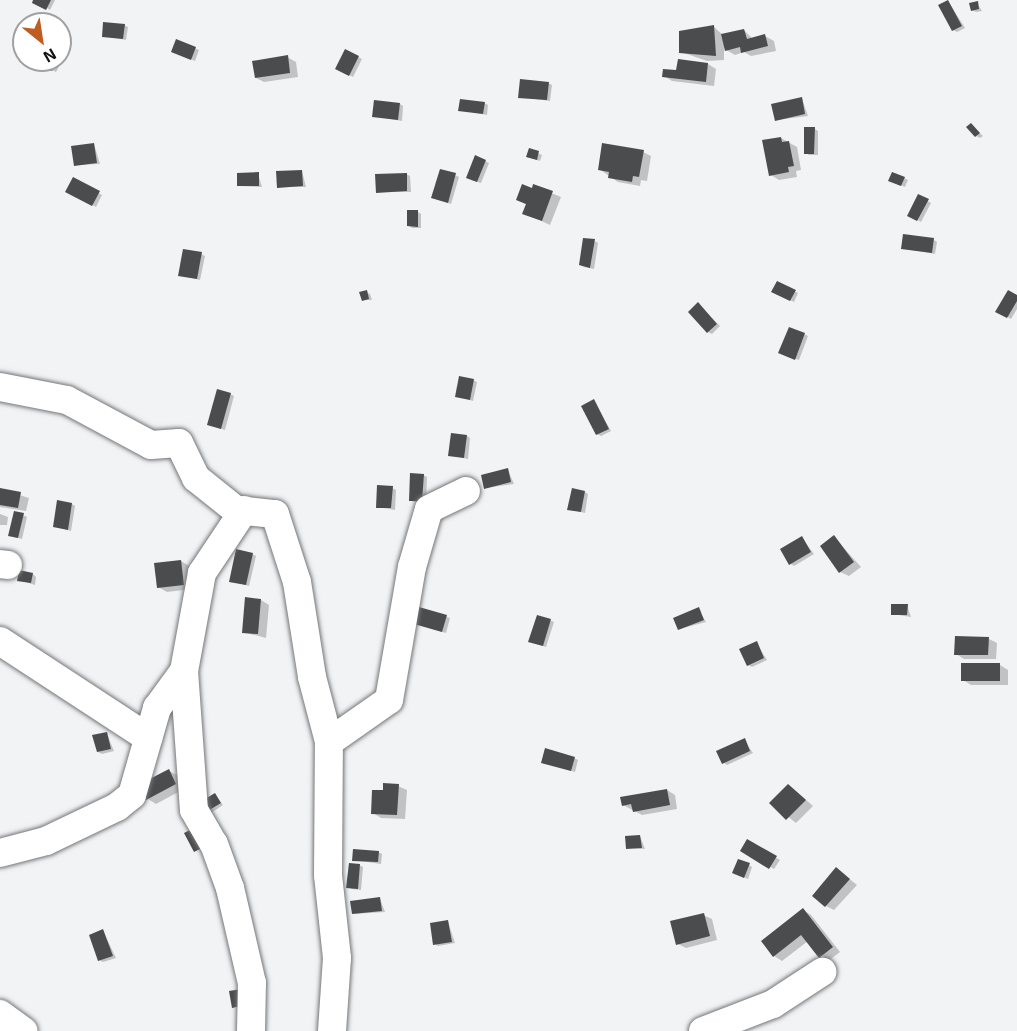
<!DOCTYPE html>
<style>
body{margin:0}
#map{position:relative;width:1017px;height:1031px;overflow:hidden;background:#f1f3f5;font-family:"Exo 2",sans-serif}
div>[style]{position:absolute}
.shadow>*{inset:0;background:#0003}
.building>*{inset:0;background:#4b4c4e}
.roads{filter:drop-shadow(0 0 2px #757678) drop-shadow(0 0 2px #757678)}
.minor>*{height:28px;margin:-14px;padding:0 14px;transform-origin:14px;border-radius:14px;background:#fff}
span{translate:-50% -50%;white-space:nowrap;text-align:center;line-height:1.15;-webkit-text-stroke:6px #fff;paint-order:stroke}
.north{position:absolute;left:12px;top:12px;width:60px;height:60px;box-sizing:border-box;background:#fff;border:2px solid #a1a1a1;border-radius:50%;rotate:150deg;font-size:16px;font-weight:700;line-height:24px;text-align:center;color:#141415}
.north::after{content:'';display:block;margin:auto;width:21px;height:27px;background:#bf5d21;clip-path:polygon(50% 0,100% 100%,50% 72%,0 100%)}
</style>
<div id="map">
<div class="shadow">
<div style="clip-path:polygon(35px 0,55px 0,50px 10px)"></div>
<div style="clip-path:polygon(948px 1px,965px 28px,957px 32px,953px 30px)"></div>
<div style="clip-path:polygon(977px 3px,982px 11px,976px 12px,972px 10px)"></div>
<div style="clip-path:polygon(124px 25px,128px 27px,126px 40px,104px 36px)"></div>
<div style="clip-path:polygon(714px 27px,723px 35px,744px 30px,753px 39px,765px 36px,774px 41px,776px 51px,751px 56px,744px 52px,735px 55px,726px 50px,724px 42px,724px 60px,707px 61px,681px 52px,680px 32px)"></div>
<div style="clip-path:polygon(177px 41px,199px 50px,195px 61px,177px 53px)"></div>
<div style="clip-path:polygon(346px 51px,362px 59px,353px 77px,337px 68px)"></div>
<div style="clip-path:polygon(60px 57px,63px 59px,56px 72px,35px 61px)"></div>
<div style="clip-path:polygon(287px 57px,296px 62px,298px 77px,264px 82px,256px 78px)"></div>
<div style="clip-path:polygon(708px 64px,716px 69px,714px 86px,672px 81px,664px 76px)"></div>
<div style="clip-path:polygon(548px 83px,552px 85px,550px 101px,520px 97px)"></div>
<div style="clip-path:polygon(802px 99px,808px 116px,776px 120px)"></div>
<div style="clip-path:polygon(484px 103px,488px 105px,487px 115px,460px 110px)"></div>
<div style="clip-path:polygon(400px 104px,403px 106px,402px 121px,374px 116px)"></div>
<div style="clip-path:polygon(971px 125px,983px 136px,980px 138px,976px 136px)"></div>
<div style="clip-path:polygon(815px 129px,818px 131px,818px 155px,809px 155px,806px 153px)"></div>
<div style="clip-path:polygon(781px 138px,797px 147px,801px 170px,796px 171px,797px 177px,779px 180px,771px 175px)"></div>
<div style="clip-path:polygon(94px 144px,100px 164px,75px 165px)"></div>
<div style="clip-path:polygon(530px 150px,542px 155px,540px 161px,528px 157px)"></div>
<div style="clip-path:polygon(643px 152px,651px 156px,647px 181px,641px 180px,640px 186px,618px 182px,599px 169px)"></div>
<div style="clip-path:polygon(485px 161px,489px 163px,481px 183px,471px 180px)"></div>
<div style="clip-path:polygon(302px 171px,306px 187px,278px 187px)"></div>
<div style="clip-path:polygon(258px 174px,262px 187px,239px 186px)"></div>
<div style="clip-path:polygon(406px 174px,410px 176px,411px 192px,378px 192px)"></div>
<div style="clip-path:polygon(455px 175px,459px 177px,451px 204px,437px 199px)"></div>
<div style="clip-path:polygon(904px 178px,908px 180px,905px 187px,893px 182px)"></div>
<div style="clip-path:polygon(74px 179px,102px 195px,96px 207px,67px 191px)"></div>
<div style="clip-path:polygon(534px 186px,561px 197px,550px 225px,524px 213px,527px 205px,518px 200px)"></div>
<div style="clip-path:polygon(919px 196px,931px 203px,921px 222px,909px 215px)"></div>
<div style="clip-path:polygon(418px 212px,421px 214px,421px 228px,412px 228px,408px 225px)"></div>
<div style="clip-path:polygon(934px 240px,937px 242px,935px 254px,903px 248px)"></div>
<div style="clip-path:polygon(595px 241px,598px 243px,594px 269px,584px 267px,580px 265px)"></div>
<div style="clip-path:polygon(201px 254px,205px 256px,200px 280px,179px 275px)"></div>
<div style="clip-path:polygon(778px 283px,798px 293px,794px 302px,773px 292px)"></div>
<div style="clip-path:polygon(366px 292px,370px 294px,372px 300px,363px 300px)"></div>
<div style="clip-path:polygon(1017px 297px,1017px 309px,1011px 319px,997px 311px)"></div>
<div style="clip-path:polygon(698px 304px,720px 326px,712px 334px,708px 332px)"></div>
<div style="clip-path:polygon(804px 334px,808px 336px,799px 360px,784px 355px)"></div>
<div style="clip-path:polygon(473px 380px,477px 382px,473px 401px,457px 396px)"></div>
<div style="clip-path:polygon(230px 394px,234px 396px,225px 430px,212px 426px)"></div>
<div style="clip-path:polygon(594px 401px,611px 431px,601px 436px,597px 434px)"></div>
<div style="clip-path:polygon(467px 436px,470px 438px,468px 459px,449px 455px)"></div>
<div style="clip-path:polygon(508px 470px,514px 484px,485px 488px)"></div>
<div style="clip-path:polygon(423px 475px,427px 477px,426px 502px,414px 502px,410px 500px)"></div>
<div style="clip-path:polygon(392px 488px,396px 490px,395px 510px,377px 507px)"></div>
<div style="clip-path:polygon(0 489px,29px 498px,26px 511px,0 507px)"></div>
<div style="clip-path:polygon(585px 492px,588px 494px,585px 513px,569px 509px)"></div>
<div style="clip-path:polygon(72px 504px,75px 506px,71px 531px,54px 526px)"></div>
<div style="clip-path:polygon(0 514px,8px 517px,7px 525px,0 525px)"></div>
<div style="clip-path:polygon(23px 515px,27px 517px,22px 539px,14px 537px)"></div>
<div style="clip-path:polygon(834px 537px,861px 567px,849px 576px,840px 572px)"></div>
<div style="clip-path:polygon(802px 538px,814px 554px,794px 566px,791px 564px)"></div>
<div style="clip-path:polygon(252px 554px,256px 556px,249px 586px,231px 581px)"></div>
<div style="clip-path:polygon(181px 561px,189px 566px,192px 589px,167px 592px,158px 587px)"></div>
<div style="clip-path:polygon(33px 574px,36px 577px,35px 585px,19px 580px)"></div>
<div style="clip-path:polygon(261px 600px,269px 605px,266px 638px,243px 632px)"></div>
<div style="clip-path:polygon(907px 605px,911px 617px,892px 614px)"></div>
<div style="clip-path:polygon(420px 609px,450px 618px,446px 633px,419px 625px)"></div>
<div style="clip-path:polygon(698px 609px,706px 622px,679px 629px)"></div>
<div style="clip-path:polygon(538px 616px,554px 622px,546px 647px,533px 643px)"></div>
<div style="clip-path:polygon(989px 639px,997px 643px,996px 659px,964px 659px,956px 654px)"></div>
<div style="clip-path:polygon(756px 643px,767px 660px,752px 667px,748px 665px)"></div>
<div style="clip-path:polygon(1000px 665px,1008px 670px,1008px 685px,971px 685px,963px 680px)"></div>
<div style="clip-path:polygon(107px 734px,114px 751px,102px 754px,98px 752px)"></div>
<div style="clip-path:polygon(744px 740px,753px 753px,727px 765px,724px 763px)"></div>
<div style="clip-path:polygon(574px 758px,578px 760px,575px 772px,543px 762px)"></div>
<div style="clip-path:polygon(169px 771px,177px 775px,184px 789px,156px 804px,148px 799px)"></div>
<div style="clip-path:polygon(789px 785px,813px 806px,796px 823px,771px 803px)"></div>
<div style="clip-path:polygon(398px 786px,407px 790px,405px 819px,381px 818px,373px 813px,384px 792px)"></div>
<div style="clip-path:polygon(667px 790px,675px 795px,677px 809px,642px 815px,623px 805px)"></div>
<div style="clip-path:polygon(215px 795px,223px 805px,211px 813px,207px 811px)"></div>
<div style="clip-path:polygon(640px 836px,645px 849px,627px 848px)"></div>
<div style="clip-path:polygon(748px 841px,780px 860px,774px 869px,742px 850px)"></div>
<div style="clip-path:polygon(378px 852px,382px 854px,381px 864px,353px 860px)"></div>
<div style="clip-path:polygon(359px 865px,363px 867px,361px 890px,352px 889px,348px 887px)"></div>
<div style="clip-path:polygon(749px 865px,752px 867px,748px 879px,738px 875px)"></div>
<div style="clip-path:polygon(837px 869px,857px 885px,834px 910px,826px 906px)"></div>
<div style="clip-path:polygon(380px 899px,385px 912px,353px 914px)"></div>
<div style="clip-path:polygon(803px 910px,811px 915px,840px 952px,828px 961px,808px 941px,782px 961px,774px 956px)"></div>
<div style="clip-path:polygon(703px 915px,712px 919px,717px 940px,686px 948px,678px 944px)"></div>
<div style="clip-path:polygon(448px 922px,455px 943px,438px 946px,435px 944px)"></div>
<div style="clip-path:polygon(103px 931px,116px 958px,103px 962px,99px 960px)"></div>
</div>
<div class="building">
<div style="clip-path:polygon(33px 0,51px 0,46px 10px,32px 3px)"></div>
<div style="clip-path:polygon(948px 0,962px 26px,952px 31px,938px 5px)"></div>
<div style="clip-path:polygon(978px 1px,979px 9px,971px 11px,969px 3px)"></div>
<div style="clip-path:polygon(103px 22px,125px 24px,123px 39px,102px 37px)"></div>
<div style="clip-path:polygon(714px 25px,716px 56px,679px 53px,679px 31px)"></div>
<div style="clip-path:polygon(744px 29px,747px 39px,765px 34px,768px 46px,741px 53px,740px 47px,725px 51px,721px 34px)"></div>
<div style="clip-path:polygon(176px 39px,196px 47px,191px 60px,171px 52px)"></div>
<div style="clip-path:polygon(345px 49px,359px 56px,349px 76px,335px 69px)"></div>
<div style="clip-path:polygon(288px 55px,290px 73px,255px 78px,252px 61px)"></div>
<div style="clip-path:polygon(678px 59px,708px 63px,706px 82px,662px 77px,663px 69px,676px 70px)"></div>
<div style="clip-path:polygon(30px 60px,58px 60px,52px 71px)"></div>
<div style="clip-path:polygon(520px 79px,549px 82px,547px 100px,518px 98px)"></div>
<div style="clip-path:polygon(802px 97px,805px 114px,775px 121px,771px 104px)"></div>
<div style="clip-path:polygon(460px 99px,485px 102px,483px 114px,458px 111px)"></div>
<div style="clip-path:polygon(374px 100px,400px 103px,398px 120px,372px 117px)"></div>
<div style="clip-path:polygon(971px 123px,980px 133px,975px 137px,966px 127px)"></div>
<div style="clip-path:polygon(804px 127px,815px 127px,814px 154px,804px 154px)"></div>
<div style="clip-path:polygon(781px 137px,782px 142px,789px 141px,794px 166px,788px 167px,789px 172px,769px 176px,762px 140px)"></div>
<div style="clip-path:polygon(94px 143px,97px 163px,74px 166px,71px 146px)"></div>
<div style="clip-path:polygon(602px 143px,644px 150px,639px 177px,633px 176px,632px 182px,608px 178px,609px 172px,598px 170px)"></div>
<div style="clip-path:polygon(529px 148px,539px 151px,537px 160px,526px 157px)"></div>
<div style="clip-path:polygon(475px 155px,486px 160px,477px 182px,466px 178px)"></div>
<div style="clip-path:polygon(440px 169px,456px 173px,448px 203px,431px 198px)"></div>
<div style="clip-path:polygon(302px 170px,303px 186px,277px 188px,276px 171px)"></div>
<div style="clip-path:polygon(259px 172px,259px 186px,237px 186px,237px 173px)"></div>
<div style="clip-path:polygon(892px 172px,905px 177px,901px 186px,888px 181px)"></div>
<div style="clip-path:polygon(407px 173px,407px 191px,376px 193px,375px 174px)"></div>
<div style="clip-path:polygon(73px 177px,100px 191px,92px 206px,65px 192px)"></div>
<div style="clip-path:polygon(522px 184px,532px 188px,533px 184px,553px 191px,542px 221px,522px 214px,526px 204px,516px 200px)"></div>
<div style="clip-path:polygon(918px 194px,929px 199px,917px 221px,907px 216px)"></div>
<div style="clip-path:polygon(407px 210px,418px 210px,418px 227px,407px 226px)"></div>
<div style="clip-path:polygon(903px 234px,934px 238px,932px 253px,901px 249px)"></div>
<div style="clip-path:polygon(583px 238px,595px 239px,590px 268px,579px 265px)"></div>
<div style="clip-path:polygon(183px 249px,202px 252px,197px 279px,178px 276px)"></div>
<div style="clip-path:polygon(777px 281px,796px 290px,790px 301px,771px 292px)"></div>
<div style="clip-path:polygon(367px 290px,369px 299px,362px 301px,359px 292px)"></div>
<div style="clip-path:polygon(1008px 290px,1017px 295px,1017px 301px,1007px 318px,995px 312px)"></div>
<div style="clip-path:polygon(698px 302px,717px 324px,707px 333px,688px 312px)"></div>
<div style="clip-path:polygon(789px 327px,805px 333px,795px 360px,778px 353px)"></div>
<div style="clip-path:polygon(459px 376px,474px 379px,470px 400px,455px 397px)"></div>
<div style="clip-path:polygon(217px 389px,231px 393px,221px 429px,207px 425px)"></div>
<div style="clip-path:polygon(594px 399px,609px 429px,596px 435px,581px 406px)"></div>
<div style="clip-path:polygon(451px 433px,467px 435px,464px 458px,448px 456px)"></div>
<div style="clip-path:polygon(508px 468px,511px 482px,484px 489px,481px 475px)"></div>
<div style="clip-path:polygon(410px 473px,424px 474px,422px 501px,409px 501px)"></div>
<div style="clip-path:polygon(377px 485px,393px 486px,391px 508px,376px 508px)"></div>
<div style="clip-path:polygon(0 488px,21px 492px,18px 508px,0 505px)"></div>
<div style="clip-path:polygon(572px 488px,585px 491px,581px 512px,567px 510px)"></div>
<div style="clip-path:polygon(57px 500px,72px 503px,68px 530px,53px 527px)"></div>
<div style="clip-path:polygon(14px 511px,24px 513px,18px 538px,8px 536px)"></div>
<div style="clip-path:polygon(834px 535px,854px 562px,839px 573px,820px 546px)"></div>
<div style="clip-path:polygon(802px 536px,811px 552px,789px 565px,780px 549px)"></div>
<div style="clip-path:polygon(236px 549px,253px 553px,246px 585px,229px 582px)"></div>
<div style="clip-path:polygon(181px 560px,184px 585px,157px 588px,154px 563px)"></div>
<div style="clip-path:polygon(19px 570px,33px 573px,31px 583px,17px 581px)"></div>
<div style="clip-path:polygon(245px 597px,261px 599px,258px 634px,242px 633px)"></div>
<div style="clip-path:polygon(891px 604px,908px 604px,907px 615px,891px 615px)"></div>
<div style="clip-path:polygon(419px 607px,447px 615px,442px 632px,414px 624px)"></div>
<div style="clip-path:polygon(699px 607px,704px 620px,678px 630px,673px 618px)"></div>
<div style="clip-path:polygon(537px 615px,551px 619px,543px 646px,528px 642px)"></div>
<div style="clip-path:polygon(955px 636px,989px 637px,988px 655px,954px 655px)"></div>
<div style="clip-path:polygon(757px 641px,764px 658px,747px 666px,739px 649px)"></div>
<div style="clip-path:polygon(961px 663px,1000px 663px,1000px 681px,961px 681px)"></div>
<div style="clip-path:polygon(107px 732px,111px 749px,97px 752px,92px 735px)"></div>
<div style="clip-path:polygon(745px 738px,750px 751px,722px 764px,716px 751px)"></div>
<div style="clip-path:polygon(545px 748px,575px 757px,571px 771px,541px 763px)"></div>
<div style="clip-path:polygon(169px 769px,176px 784px,146px 800px,138px 785px)"></div>
<div style="clip-path:polygon(383px 783px,399px 784px,397px 815px,371px 814px,372px 790px,383px 790px)"></div>
<div style="clip-path:polygon(788px 784px,806px 800px,786px 820px,769px 803px)"></div>
<div style="clip-path:polygon(667px 789px,670px 805px,633px 812px,631px 804px,622px 806px,620px 797px)"></div>
<div style="clip-path:polygon(215px 793px,221px 803px,206px 812px,200px 802px)"></div>
<div style="clip-path:polygon(196px 827px,206px 846px,194px 852px,184px 833px)"></div>
<div style="clip-path:polygon(640px 835px,642px 848px,626px 849px,625px 836px)"></div>
<div style="clip-path:polygon(747px 839px,777px 856px,769px 869px,740px 851px)"></div>
<div style="clip-path:polygon(353px 849px,379px 851px,378px 862px,352px 861px)"></div>
<div style="clip-path:polygon(738px 859px,750px 863px,744px 878px,732px 873px)"></div>
<div style="clip-path:polygon(349px 863px,360px 864px,358px 889px,346px 888px)"></div>
<div style="clip-path:polygon(836px 867px,850px 879px,825px 907px,812px 896px)"></div>
<div style="clip-path:polygon(380px 897px,382px 911px,352px 914px,350px 901px)"></div>
<div style="clip-path:polygon(803px 908px,833px 947px,819px 958px,801px 935px,773px 957px,761px 941px)"></div>
<div style="clip-path:polygon(704px 913px,710px 936px,676px 945px,670px 921px)"></div>
<div style="clip-path:polygon(448px 920px,452px 942px,433px 945px,430px 923px)"></div>
<div style="clip-path:polygon(103px 929px,113px 956px,98px 961px,89px 935px)"></div>
<div style="clip-path:polygon(242px 989px,245px 1005px,232px 1008px,229px 991px)"></div>
</div>
<div class="roads">
<div class="minor">
<div style="left:0;top:387px;width:68px;rotate:11deg"></div>
<div style="left:67px;top:400px;width:95px;rotate:28.2deg"></div>
<div style="left:151px;top:445px;width:28px;rotate:-4deg"></div>
<div style="left:179px;top:443px;width:39px;rotate:64deg"></div>
<div style="left:196px;top:478px;width:51px;rotate:38.7deg"></div>
<div style="left:236px;top:510px;width:39px;rotate:6deg"></div>
<div style="left:275px;top:514px;width:71px;rotate:72.1deg"></div>
<div style="left:297px;top:582px;width:96px;rotate:81deg"></div>
<div style="left:312px;top:677px;width:67px;rotate:75.3deg"></div>
<div style="left:244px;top:510px;width:76px;rotate:123.7deg"></div>
<div style="left:202px;top:573px;width:100px;rotate:100.4deg"></div>
<div style="left:184px;top:671px;width:139px;rotate:85.9deg"></div>
<div style="left:194px;top:810px;width:39px;rotate:60deg"></div>
<div style="left:214px;top:844px;width:47px;rotate:70deg"></div>
<div style="left:230px;top:888px;width:98px;rotate:77deg"></div>
<div style="left:252px;top:983px;width:48px;rotate:91.2deg"></div>
<div style="left:0;top:564px;width:8px;rotate:7deg"></div>
<div style="left:0;top:641px;width:177px;rotate:33.2deg"></div>
<div style="left:0;top:853px;width:48px;rotate:-14.6deg"></div>
<div style="left:46px;top:841px;width:79px;rotate:-25.6deg"></div>
<div style="left:117px;top:807px;width:19px;rotate:-39deg"></div>
<div style="left:132px;top:795px;width:91px;rotate:-74deg"></div>
<div style="left:157px;top:708px;width:46px;rotate:-53.9deg"></div>
<div style="left:0;top:1014px;width:29px;rotate:36deg"></div>
<div style="left:332px;top:1031px;width:73px;rotate:-86.1deg"></div>
<div style="left:337px;top:958px;width:83px;rotate:-96.2deg"></div>
<div style="left:328px;top:875px;width:133px;rotate:-89.6deg"></div>
<div style="left:329px;top:742px;width:73px;rotate:-35deg"></div>
<div style="left:389px;top:700px;width:135px;rotate:-80.2deg"></div>
<div style="left:412px;top:567px;width:60px;rotate:-73.7deg"></div>
<div style="left:429px;top:509px;width:41px;rotate:-25.9deg"></div>
<div style="left:703px;top:1031px;width:75px;rotate:-21.1deg"></div>
<div style="left:773px;top:1004px;width:59px;rotate:-33.1deg"></div>
</div>
</div>
<div class="north">N</div>
</div>
